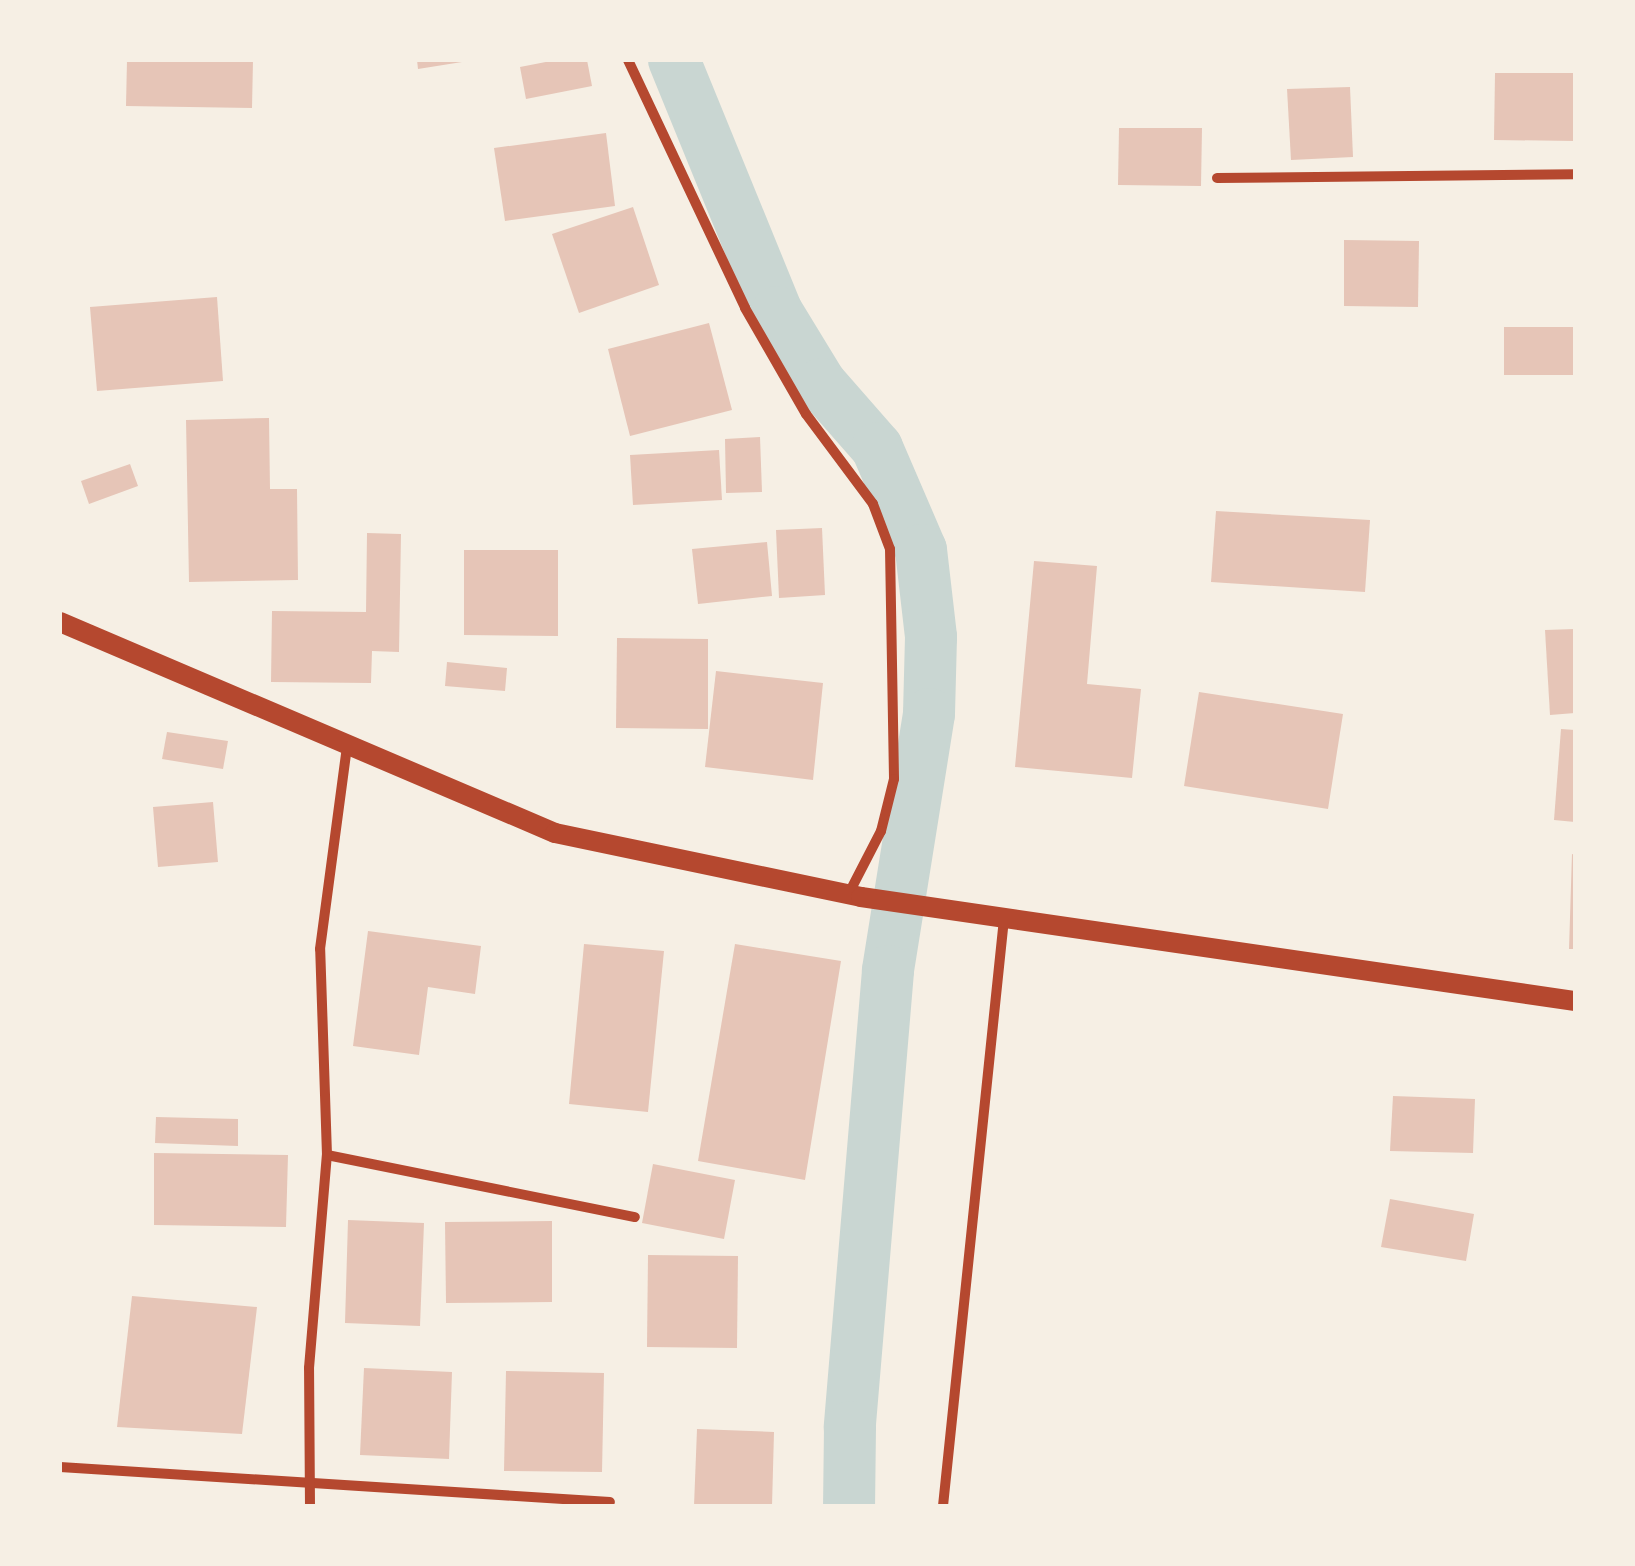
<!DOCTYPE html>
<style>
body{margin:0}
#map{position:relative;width:1635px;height:1566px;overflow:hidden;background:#f6efe4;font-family:"Golos Text",sans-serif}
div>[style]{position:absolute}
.canal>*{height:52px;margin:-26px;padding:0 26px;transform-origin:26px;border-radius:26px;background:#c9d6d2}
.building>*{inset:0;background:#e6c5b7}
.minor>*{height:10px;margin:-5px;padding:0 5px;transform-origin:5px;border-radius:5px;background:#b5482f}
.secondary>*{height:20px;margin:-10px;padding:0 10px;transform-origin:10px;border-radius:10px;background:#b5482f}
span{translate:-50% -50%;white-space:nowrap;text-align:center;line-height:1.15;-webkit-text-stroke:8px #f6efe4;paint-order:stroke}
.frame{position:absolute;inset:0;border:62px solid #f6efe4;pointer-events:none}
</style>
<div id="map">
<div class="canal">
<div style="left:674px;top:60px;width:272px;rotate:67.8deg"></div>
<div style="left:777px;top:312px;width:84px;rotate:58.6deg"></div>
<div style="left:821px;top:384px;width:85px;rotate:48.8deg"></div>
<div style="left:877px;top:448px;width:111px;rotate:66.7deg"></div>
<div style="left:921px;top:550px;width:88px;rotate:83.4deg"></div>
<div style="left:931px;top:637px;width:77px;rotate:91.5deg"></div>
<div style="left:929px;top:714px;width:260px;rotate:99.1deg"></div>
<div style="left:888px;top:971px;width:458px;rotate:94.8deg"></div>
<div style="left:850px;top:1427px;width:79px;rotate:90.7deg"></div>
</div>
<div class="building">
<div style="clip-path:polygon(127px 60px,253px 60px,252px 108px,126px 106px)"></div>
<div style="clip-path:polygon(417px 60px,462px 60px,462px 62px,418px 69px)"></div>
<div style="clip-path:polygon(556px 60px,587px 60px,592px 86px,526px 99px,520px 67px)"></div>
<div style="clip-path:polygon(1495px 73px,1575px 73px,1575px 141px,1494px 140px)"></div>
<div style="clip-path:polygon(1350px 87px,1353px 157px,1291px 160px,1287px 89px)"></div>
<div style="clip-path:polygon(1119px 128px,1202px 128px,1201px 186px,1118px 185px)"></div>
<div style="clip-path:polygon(606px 133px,615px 206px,505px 221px,494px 148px)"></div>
<div style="clip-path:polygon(633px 207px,659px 285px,579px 313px,552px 234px)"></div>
<div style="clip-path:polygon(1344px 240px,1419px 241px,1418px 307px,1344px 306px)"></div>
<div style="clip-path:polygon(217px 297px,223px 381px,97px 391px,90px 307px)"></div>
<div style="clip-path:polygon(709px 323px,732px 410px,630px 436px,608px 349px)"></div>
<div style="clip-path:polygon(1504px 327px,1575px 327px,1575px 375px,1504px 375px)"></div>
<div style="clip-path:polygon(269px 418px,270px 489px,297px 489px,298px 580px,189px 582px,186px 420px)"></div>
<div style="clip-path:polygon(760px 437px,762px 492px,726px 493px,725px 439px)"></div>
<div style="clip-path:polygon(719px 450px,722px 500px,633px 505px,630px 455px)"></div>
<div style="clip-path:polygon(130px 464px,138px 486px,89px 504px,81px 481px)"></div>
<div style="clip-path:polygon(1216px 511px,1370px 520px,1365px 592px,1211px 582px)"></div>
<div style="clip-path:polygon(822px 528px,825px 595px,779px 598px,776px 530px)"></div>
<div style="clip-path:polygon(367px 533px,401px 534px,399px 652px,372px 651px,371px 683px,271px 682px,272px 611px,366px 612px)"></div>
<div style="clip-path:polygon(767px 542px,772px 596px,698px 604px,692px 549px)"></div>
<div style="clip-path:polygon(464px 550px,558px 550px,558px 636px,464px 635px)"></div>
<div style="clip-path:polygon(1034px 561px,1097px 566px,1087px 684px,1141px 689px,1132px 778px,1015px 767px)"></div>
<div style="clip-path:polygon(1575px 629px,1575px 713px,1550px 715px,1545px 630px)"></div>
<div style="clip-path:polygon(617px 638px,708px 639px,708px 729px,616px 728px)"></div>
<div style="clip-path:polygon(447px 662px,507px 668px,505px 691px,445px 686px)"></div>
<div style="clip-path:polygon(716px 671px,823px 683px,813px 780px,705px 767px)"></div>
<div style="clip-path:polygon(1199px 692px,1343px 714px,1328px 809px,1184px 786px)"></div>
<div style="clip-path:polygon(1561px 729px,1575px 730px,1575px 822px,1554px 820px)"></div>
<div style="clip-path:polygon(167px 732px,228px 741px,223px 769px,162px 759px)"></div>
<div style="clip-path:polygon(213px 802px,218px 862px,158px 867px,153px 807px)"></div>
<div style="clip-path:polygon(1572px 854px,1575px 855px,1575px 949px,1569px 949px)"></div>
<div style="clip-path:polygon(368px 931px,481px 946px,475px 994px,428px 987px,419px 1055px,353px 1046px)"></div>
<div style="clip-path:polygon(584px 944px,664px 951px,648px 1112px,569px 1104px)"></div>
<div style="clip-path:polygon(735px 944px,841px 961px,805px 1180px,698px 1161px)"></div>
<div style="clip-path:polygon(1393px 1096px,1475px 1099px,1473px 1153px,1390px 1151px)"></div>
<div style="clip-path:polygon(156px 1117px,238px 1119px,238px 1146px,155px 1143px)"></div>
<div style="clip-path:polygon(154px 1153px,288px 1155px,286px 1227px,154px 1225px)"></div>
<div style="clip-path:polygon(653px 1164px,735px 1180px,724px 1239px,642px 1223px)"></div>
<div style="clip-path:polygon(1390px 1199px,1474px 1214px,1466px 1261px,1381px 1247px)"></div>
<div style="clip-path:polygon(348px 1220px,424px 1223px,420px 1326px,345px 1323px)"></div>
<div style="clip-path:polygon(552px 1221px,552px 1302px,446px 1303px,445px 1222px)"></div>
<div style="clip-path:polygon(648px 1255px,738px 1256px,737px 1348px,647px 1347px)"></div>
<div style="clip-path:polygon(132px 1296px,257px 1307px,242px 1434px,117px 1427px)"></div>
<div style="clip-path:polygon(364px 1368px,452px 1372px,449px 1459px,360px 1455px)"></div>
<div style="clip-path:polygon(506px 1371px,604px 1373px,602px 1472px,504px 1471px)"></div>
<div style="clip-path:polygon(697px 1429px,774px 1432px,772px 1506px,694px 1506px)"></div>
</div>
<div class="minor">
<div style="left:628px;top:60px;width:274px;rotate:64.7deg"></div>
<div style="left:745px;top:308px;width:122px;rotate:60.1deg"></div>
<div style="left:806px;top:414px;width:112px;rotate:53.3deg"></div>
<div style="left:873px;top:504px;width:48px;rotate:69.3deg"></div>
<div style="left:890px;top:549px;width:230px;rotate:89deg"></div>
<div style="left:894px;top:779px;width:54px;rotate:104deg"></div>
<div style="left:881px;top:831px;width:70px;rotate:117.3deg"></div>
<div style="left:1217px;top:178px;width:358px;rotate:-0.6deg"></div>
<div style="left:327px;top:1155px;width:314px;rotate:11.4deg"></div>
<div style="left:60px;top:1467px;width:551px;rotate:3.64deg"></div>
<div style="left:310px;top:1506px;width:138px;rotate:-90.4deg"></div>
<div style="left:309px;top:1368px;width:214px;rotate:-85.2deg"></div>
<div style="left:327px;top:1155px;width:206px;rotate:-91.9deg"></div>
<div style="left:320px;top:949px;width:205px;rotate:-82.4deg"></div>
<div style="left:943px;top:1506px;width:590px;rotate:-84.07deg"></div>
</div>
<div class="secondary">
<div style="left:60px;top:622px;width:538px;rotate:23.09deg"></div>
<div style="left:555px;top:833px;width:313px;rotate:11.8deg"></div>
<div style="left:861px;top:897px;width:722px;rotate:8.29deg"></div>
</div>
<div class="frame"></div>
</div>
